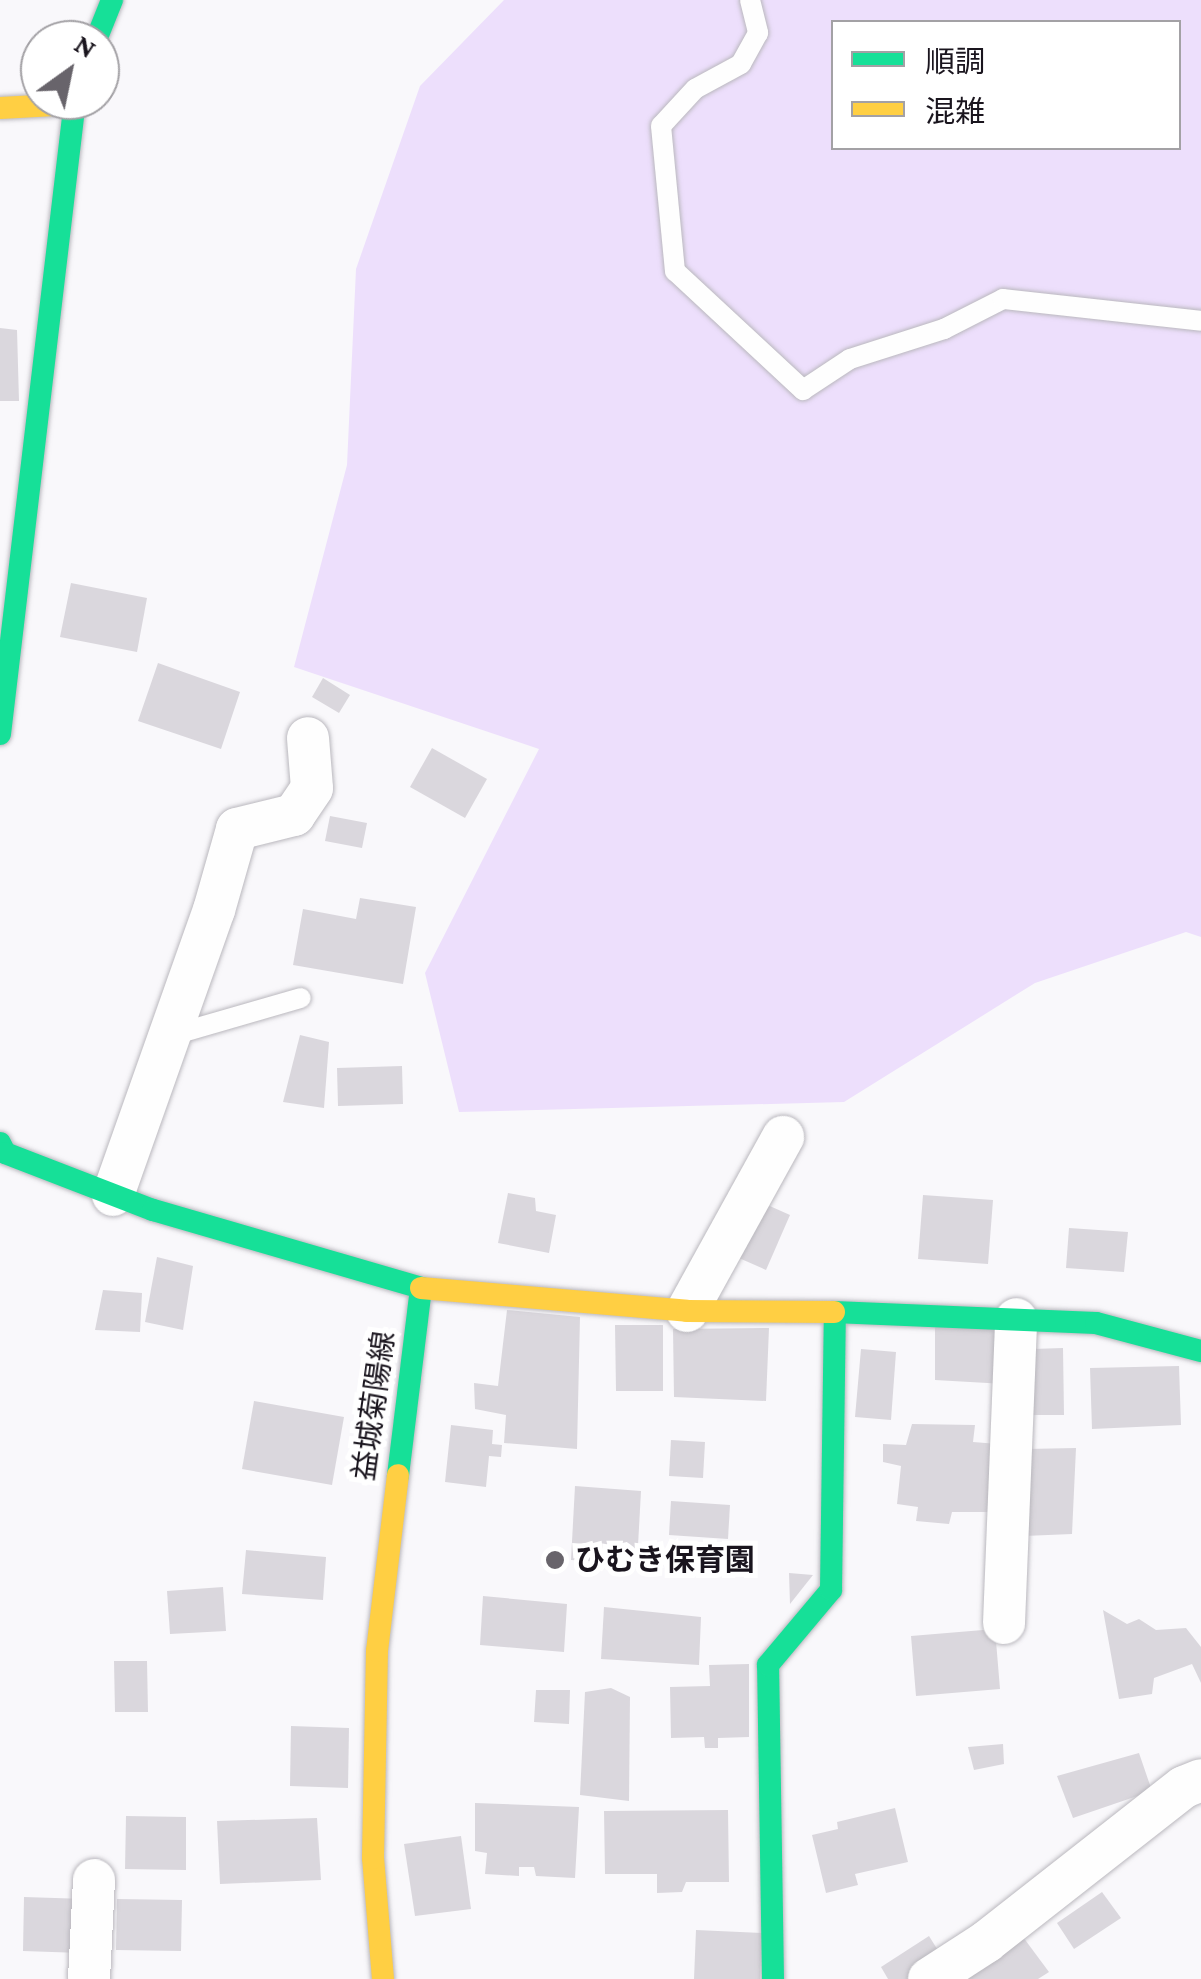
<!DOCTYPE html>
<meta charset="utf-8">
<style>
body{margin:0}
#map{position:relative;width:1201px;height:1979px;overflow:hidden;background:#f9f8fb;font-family:"Crimson Pro","Noto Sans JP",serif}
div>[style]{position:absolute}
.green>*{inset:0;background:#eddffc}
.building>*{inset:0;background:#dad7dd}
.roads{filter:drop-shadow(0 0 2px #bab8be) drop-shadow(0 0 2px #bab8be)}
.lane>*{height:20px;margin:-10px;padding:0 10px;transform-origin:10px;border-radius:10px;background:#fefefe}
.street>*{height:42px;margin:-21px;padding:0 21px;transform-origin:21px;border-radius:21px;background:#fefefe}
.fast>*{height:22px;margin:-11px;padding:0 11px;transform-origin:11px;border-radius:11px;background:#16e098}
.slow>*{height:22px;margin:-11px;padding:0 11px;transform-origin:11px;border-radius:11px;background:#ffcf43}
.dots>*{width:28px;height:28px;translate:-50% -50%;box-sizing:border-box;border:5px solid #fff;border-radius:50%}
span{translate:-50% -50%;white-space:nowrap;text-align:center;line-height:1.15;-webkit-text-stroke:10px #fff;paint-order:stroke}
.street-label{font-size:30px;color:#1a151e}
.poi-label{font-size:30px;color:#1a151e;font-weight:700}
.left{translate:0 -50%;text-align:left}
.legend{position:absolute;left:831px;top:20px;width:350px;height:130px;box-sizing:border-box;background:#fff;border:2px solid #a3a1a5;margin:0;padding:12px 18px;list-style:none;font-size:30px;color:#1a151e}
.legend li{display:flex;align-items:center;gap:20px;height:50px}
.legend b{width:50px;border:2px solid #a3a1a5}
.north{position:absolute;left:20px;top:20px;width:100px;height:100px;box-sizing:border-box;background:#fff;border:2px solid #a3a1a5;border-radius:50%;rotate:33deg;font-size:28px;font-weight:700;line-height:40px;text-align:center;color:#1a151e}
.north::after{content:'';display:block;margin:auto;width:35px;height:45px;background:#68646b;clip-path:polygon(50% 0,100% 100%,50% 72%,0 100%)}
</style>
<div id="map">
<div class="green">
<div style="clip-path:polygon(evenodd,504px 0,1201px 0,1201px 937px,1186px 932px,1035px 983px,844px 1102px,459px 1112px,425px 973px,539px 749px,294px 667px,347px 465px,356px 269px,420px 86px,504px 0,834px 22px,1178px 22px,1178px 148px,834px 148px,834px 22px)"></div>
</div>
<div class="building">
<div style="clip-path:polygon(0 328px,17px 330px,19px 401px,0 401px)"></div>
<div style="clip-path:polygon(71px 583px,147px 598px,137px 652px,60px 637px)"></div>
<div style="clip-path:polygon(158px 663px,240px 692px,221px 749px,138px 721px)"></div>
<div style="clip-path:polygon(323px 678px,350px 695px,339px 713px,312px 697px)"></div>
<div style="clip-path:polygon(432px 748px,487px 779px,465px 818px,410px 787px)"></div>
<div style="clip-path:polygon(330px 816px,367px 823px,362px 848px,325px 841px)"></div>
<div style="clip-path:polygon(360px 898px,416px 907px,403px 984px,293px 965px,303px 909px,356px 919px)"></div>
<div style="clip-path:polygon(300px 1035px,329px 1042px,324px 1108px,283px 1102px)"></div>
<div style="clip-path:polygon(402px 1066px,403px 1104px,338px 1106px,337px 1068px)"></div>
<div style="clip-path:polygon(508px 1193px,535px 1198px,536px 1211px,556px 1215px,549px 1253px,498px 1243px)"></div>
<div style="clip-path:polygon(923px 1195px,993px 1200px,988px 1264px,918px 1259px)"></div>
<div style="clip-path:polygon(763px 1203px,790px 1215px,766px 1270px,739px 1258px)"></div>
<div style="clip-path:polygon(1069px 1228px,1128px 1232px,1124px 1272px,1066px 1268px)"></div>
<div style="clip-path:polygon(157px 1257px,193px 1266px,183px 1330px,145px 1322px)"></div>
<div style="clip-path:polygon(103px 1290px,142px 1293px,140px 1332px,95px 1330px)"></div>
<div style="clip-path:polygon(507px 1310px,580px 1317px,577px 1449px,504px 1443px,506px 1415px,475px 1409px,474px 1383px,498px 1386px)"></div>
<div style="clip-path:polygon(935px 1324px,1008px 1328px,1005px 1384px,935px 1380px)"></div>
<div style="clip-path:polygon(615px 1325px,663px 1325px,663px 1391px,616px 1391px)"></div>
<div style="clip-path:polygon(769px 1328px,766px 1401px,674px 1397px,673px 1329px)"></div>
<div style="clip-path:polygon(1063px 1348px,1064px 1415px,1033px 1415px,1032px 1349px)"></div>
<div style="clip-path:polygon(861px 1349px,896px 1352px,891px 1420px,855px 1417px)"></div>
<div style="clip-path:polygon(1179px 1366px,1181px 1425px,1092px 1429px,1090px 1368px)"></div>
<div style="clip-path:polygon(254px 1401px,344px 1417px,332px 1485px,242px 1469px)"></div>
<div style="clip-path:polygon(912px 1424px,975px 1425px,973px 1442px,998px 1444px,992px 1512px,952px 1512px,949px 1524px,916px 1521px,918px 1507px,897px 1504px,901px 1466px,883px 1462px,883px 1444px,906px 1445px)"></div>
<div style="clip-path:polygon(451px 1425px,493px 1430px,492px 1444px,502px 1445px,501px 1457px,489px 1456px,486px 1487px,445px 1482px)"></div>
<div style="clip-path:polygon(671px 1440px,705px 1442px,703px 1478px,669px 1476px)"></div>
<div style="clip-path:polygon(1076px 1448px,1072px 1534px,1024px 1536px,1026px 1449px)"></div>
<div style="clip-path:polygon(575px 1486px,641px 1491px,637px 1564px,571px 1560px)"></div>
<div style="clip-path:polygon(671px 1501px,730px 1505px,728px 1539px,669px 1535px)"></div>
<div style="clip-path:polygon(246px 1550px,326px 1557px,323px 1600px,242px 1594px)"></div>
<div style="clip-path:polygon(789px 1573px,813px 1575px,790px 1604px)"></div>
<div style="clip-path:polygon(223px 1587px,226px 1631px,170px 1634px,167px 1591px)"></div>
<div style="clip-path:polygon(483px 1596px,567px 1604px,564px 1652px,480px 1645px)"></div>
<div style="clip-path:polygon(604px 1607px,701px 1617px,699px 1665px,601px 1659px)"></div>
<div style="clip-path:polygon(1103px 1610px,1127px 1624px,1139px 1619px,1156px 1630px,1186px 1628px,1201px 1647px,1201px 1683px,1192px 1664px,1154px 1678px,1152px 1694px,1119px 1699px)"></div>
<div style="clip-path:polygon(995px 1629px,1000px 1689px,916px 1696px,911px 1636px)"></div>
<div style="clip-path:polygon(114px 1661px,147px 1661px,148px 1712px,115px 1712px)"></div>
<div style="clip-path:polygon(749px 1664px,749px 1737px,718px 1738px,718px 1748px,705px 1748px,704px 1737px,671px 1738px,670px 1687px,710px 1686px,709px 1665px)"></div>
<div style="clip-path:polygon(611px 1688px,630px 1697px,629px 1801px,580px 1795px,585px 1692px)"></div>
<div style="clip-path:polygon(536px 1690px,570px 1690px,569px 1724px,534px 1722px)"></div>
<div style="clip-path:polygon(291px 1726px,349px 1728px,348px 1788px,290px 1786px)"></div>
<div style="clip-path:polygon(1003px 1744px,1004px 1764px,974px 1770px,968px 1747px)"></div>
<div style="clip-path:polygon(1139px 1753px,1152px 1791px,1073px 1818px,1057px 1776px)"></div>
<div style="clip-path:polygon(475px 1803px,579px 1807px,575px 1878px,536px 1876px,534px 1867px,519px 1867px,519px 1876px,485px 1874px,487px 1853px,475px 1851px)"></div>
<div style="clip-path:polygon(895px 1808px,908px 1862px,855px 1874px,858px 1885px,826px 1893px,812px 1835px,838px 1829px,837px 1822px)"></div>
<div style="clip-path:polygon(728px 1810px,729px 1882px,686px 1882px,682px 1892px,657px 1893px,657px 1874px,605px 1874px,604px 1811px)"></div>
<div style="clip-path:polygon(126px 1816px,186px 1817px,186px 1870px,125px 1869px)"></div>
<div style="clip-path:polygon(317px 1818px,321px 1880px,220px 1884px,217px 1821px)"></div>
<div style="clip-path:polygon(461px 1836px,471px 1909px,415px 1916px,404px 1844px)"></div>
<div style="clip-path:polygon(1102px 1892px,1121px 1918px,1074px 1949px,1057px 1923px)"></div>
<div style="clip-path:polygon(24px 1897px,86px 1899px,81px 1953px,23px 1951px)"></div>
<div style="clip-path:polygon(117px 1899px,182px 1900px,181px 1951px,116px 1950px)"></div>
<div style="clip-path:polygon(696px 1930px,762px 1933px,760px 1979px,694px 1979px)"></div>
<div style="clip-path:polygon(929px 1936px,944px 1960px,914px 1979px,888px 1979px,881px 1967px)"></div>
<div style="clip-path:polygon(1023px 1937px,1049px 1972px,1038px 1979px,963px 1979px)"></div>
</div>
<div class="roads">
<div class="lane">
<div style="left:750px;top:0;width:34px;rotate:76deg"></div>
<div style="left:758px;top:33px;width:35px;rotate:119deg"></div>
<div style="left:741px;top:64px;width:52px;rotate:151.5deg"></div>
<div style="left:695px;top:89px;width:50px;rotate:132.6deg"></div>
<div style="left:661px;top:126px;width:146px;rotate:84.5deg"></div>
<div style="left:675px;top:271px;width:175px;rotate:42.9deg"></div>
<div style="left:803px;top:390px;width:56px;rotate:-33.4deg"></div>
<div style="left:850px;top:359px;width:99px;rotate:-17.7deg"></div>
<div style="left:944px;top:329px;width:66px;rotate:-27deg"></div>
<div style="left:1003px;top:299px;width:199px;rotate:6.3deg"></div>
<div style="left:169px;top:1036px;width:137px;rotate:-16.1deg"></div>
</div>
<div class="street">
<div style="left:113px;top:1195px;width:302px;rotate:-70.5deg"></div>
<div style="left:214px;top:910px;width:84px;rotate:-74.1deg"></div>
<div style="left:237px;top:829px;width:59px;rotate:-13.8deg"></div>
<div style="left:294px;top:815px;width:32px;rotate:-56deg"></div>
<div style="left:312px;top:788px;width:50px;rotate:-94.6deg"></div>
<div style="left:687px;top:1311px;width:199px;rotate:-61.1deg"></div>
<div style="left:1004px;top:1623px;width:304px;rotate:-87.7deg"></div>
<div style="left:89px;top:1979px;width:99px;rotate:-87.1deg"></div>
<div style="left:929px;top:1979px;width:68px;rotate:-33deg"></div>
<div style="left:986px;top:1942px;width:251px;rotate:-38.1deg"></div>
<div style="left:1184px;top:1787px;width:18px;rotate:-22deg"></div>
</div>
<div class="fast">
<div style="left:96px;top:40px;width:43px;rotate:-68.2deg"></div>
<div style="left:0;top:734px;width:638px;rotate:-83.25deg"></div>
<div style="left:0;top:1143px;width:11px;rotate:63deg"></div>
<div style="left:5px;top:1153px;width:159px;rotate:21.1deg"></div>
<div style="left:153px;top:1210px;width:279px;rotate:16.2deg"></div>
<div style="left:421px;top:1288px;width:188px;rotate:97deg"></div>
<div style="left:834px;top:1312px;width:262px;rotate:2.4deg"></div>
<div style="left:1096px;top:1323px;width:109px;rotate:14.9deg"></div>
<div style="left:773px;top:1979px;width:314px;rotate:-90.9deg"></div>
<div style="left:768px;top:1665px;width:98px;rotate:-50deg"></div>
<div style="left:831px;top:1590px;width:278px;rotate:-89.2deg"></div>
</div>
<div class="slow">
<div style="left:0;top:108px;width:73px;rotate:-3.1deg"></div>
<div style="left:421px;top:1288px;width:267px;rotate:4.9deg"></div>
<div style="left:687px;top:1311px;width:147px;rotate:0.4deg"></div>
<div style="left:383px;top:1979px;width:121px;rotate:-94.7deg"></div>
<div style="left:373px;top:1858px;width:207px;rotate:-88.9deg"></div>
<div style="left:377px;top:1651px;width:177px;rotate:-83.2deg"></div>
</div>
</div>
<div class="dots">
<div style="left:555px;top:1560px;background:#68646b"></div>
</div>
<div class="street-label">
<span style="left:374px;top:1406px;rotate:-82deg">益城菊陽線</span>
</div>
<div class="poi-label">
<span class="left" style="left:575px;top:1560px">ひむき保育園</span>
</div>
<ul class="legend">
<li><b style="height:12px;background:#16e098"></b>順調</li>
<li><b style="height:12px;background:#ffcf43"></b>混雑</li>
</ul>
<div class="north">N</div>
</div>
